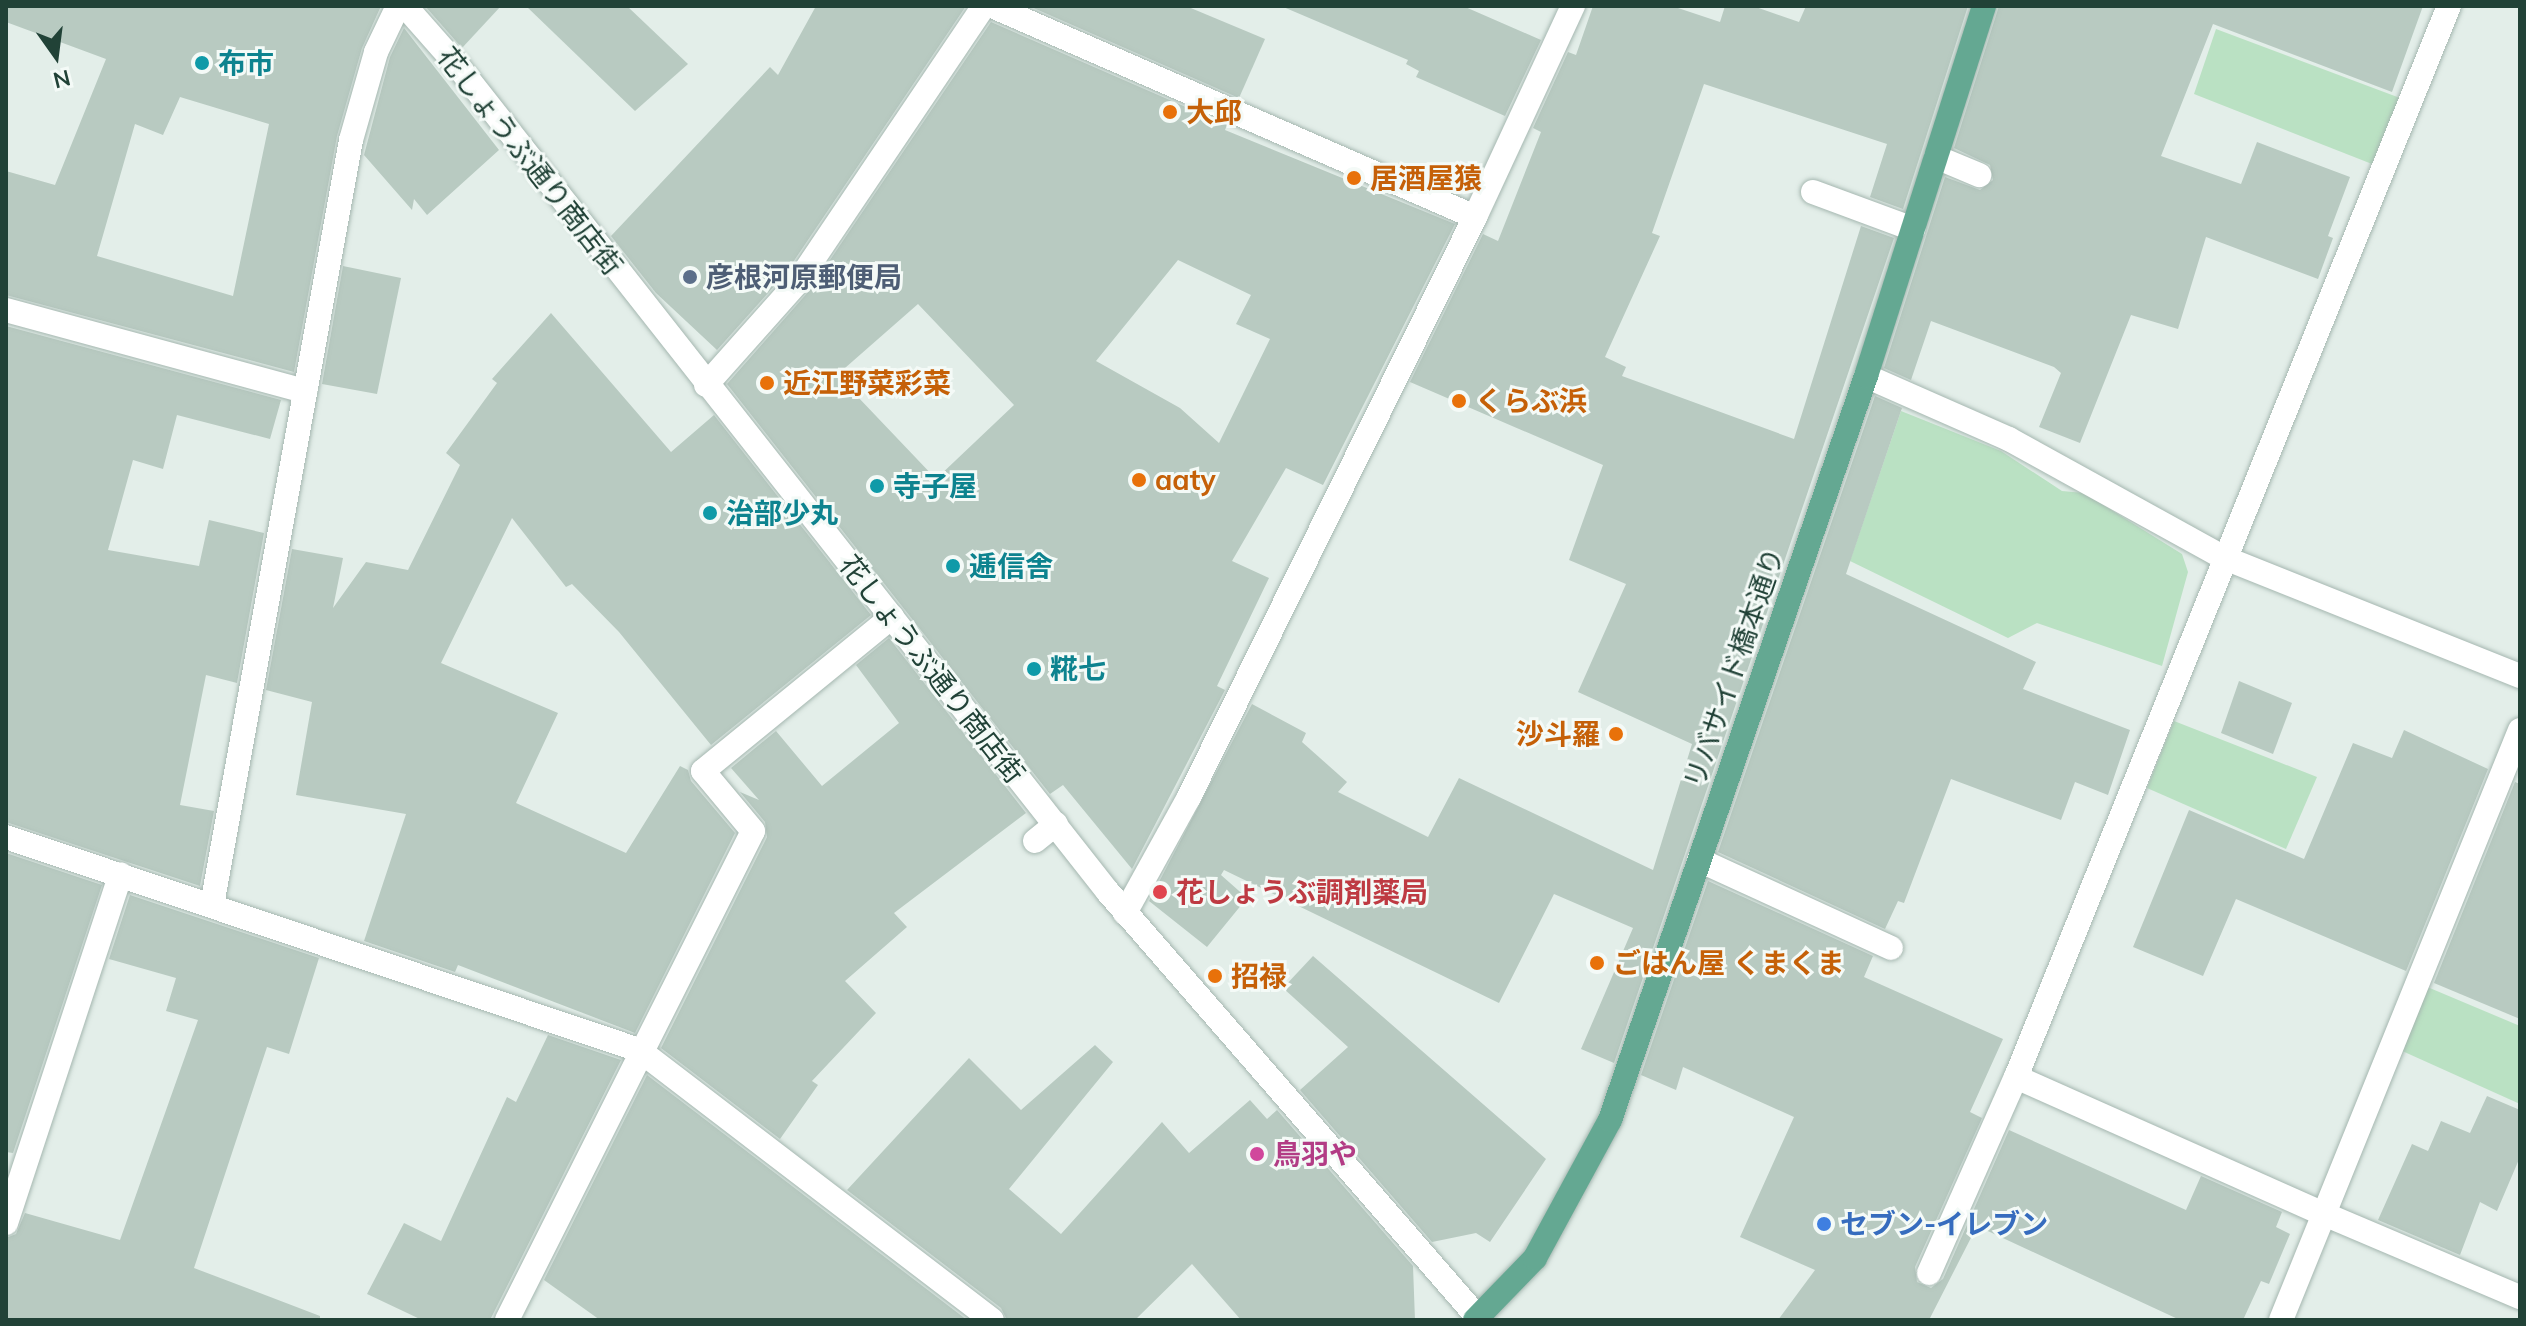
<!DOCTYPE html>
<meta charset="utf-8">
<style>
body{margin:0}
#map{position:relative;width:2526px;height:1326px;overflow:hidden;background:#e3eee9;font-family:Mulish,"Noto Sans JP",sans-serif}
div>[style]{position:absolute}
.green>*{inset:0;background:#bae1c3}
.building>*{inset:0;background:#b8cac1}
.roads{filter:drop-shadow(0 0 2px #a5b7b0) drop-shadow(0 0 2px #a5b7b0)}
.minor>*{height:24px;margin:-12px;padding:0 12px;transform-origin:12px;border-radius:12px;background:#fff}
.major>*{height:24px;margin:-12px;padding:0 12px;transform-origin:12px;border-radius:12px;background:#64a892}
.dots>*{width:22px;height:22px;translate:-50% -50%;box-sizing:border-box;border:4px solid #f4faf7;border-radius:50%}
span{translate:-50% -50%;white-space:nowrap;text-align:center;line-height:1.15;-webkit-text-stroke:6px #f4faf7;paint-order:stroke}
.culture-label{font-size:28px;color:#0d838f;font-weight:700}
.left{translate:0 -50%;text-align:left}
.food-label{font-size:28px;color:#c56008;font-weight:700}
.right{translate:-100% -50%;text-align:right}
.street-label{font-size:28px;color:#214237}
.service-label{font-size:28px;color:#4e5e75;font-weight:700}
.health-label{font-size:28px;color:#be3a42;font-weight:700}
.hotel-label{font-size:28px;color:#b23c85;font-weight:700}
.shop-label{font-size:28px;color:#366cbe;font-weight:700}
.frame{position:absolute;inset:0;border:8px solid #214237;pointer-events:none}
.north{position:absolute;left:16px;top:16px;width:80px;height:80px;-webkit-text-stroke:6px #f4faf7;paint-order:stroke;rotate:166deg;font-size:22px;font-weight:700;line-height:32px;text-align:center;color:#214237}
.north::after{content:'';display:block;margin:auto;width:28px;height:36px;background:#214237;clip-path:polygon(50% 0,100% 100%,50% 72%,0 100%)}
</style>
<div id="map">
<div class="green">
<div style="clip-path:polygon(2216px 29px,2400px 98px,2372px 164px,2194px 94px)"></div>
<div style="clip-path:polygon(1901px 411px,2001px 451px,2062px 491px,2084px 493px,2182px 554px,2188px 572px,2162px 666px,2037px 623px,2008px 638px,1850px 561px)"></div>
<div style="clip-path:polygon(2174px 721px,2317px 777px,2286px 849px,2147px 788px)"></div>
<div style="clip-path:polygon(2425px 986px,2520px 1026px,2520px 1104px,2400px 1050px)"></div>
</div>
<div class="building">
<div style="clip-path:polygon(evenodd,6px 6px,381px 6px,362px 48px,337px 136px,294px 372px,6px 295px,6px 171px,55px 185px,106px 59px,6px 22px,6px 6px,180px 97px,269px 124px,233px 296px,97px 256px,135px 124px,163px 135px,180px 97px)"></div>
<div style="clip-path:polygon(425px 6px,501px 6px,462px 48px)"></div>
<div style="clip-path:polygon(526px 6px,627px 6px,688px 64px,635px 111px)"></div>
<div style="clip-path:polygon(816px 6px,966px 6px,785px 274px,717px 350px,656px 293px,611px 236px,770px 67px,778px 75px)"></div>
<div style="clip-path:polygon(1029px 6px,1186px 6px,1265px 39px,1239px 98px)"></div>
<div style="clip-path:polygon(1281px 6px,1463px 6px,1541px 40px,1505px 116px,1416px 77px,1419px 71px,1406px 64px,1408px 60px)"></div>
<div style="clip-path:polygon(1593px 6px,1672px 6px,1720px 22px,1725px 6px,1753px 6px,1799px 22px,1806px 6px,1968px 6px,1903px 209px,1870px 197px,1887px 144px,1704px 84px,1652px 233px,1660px 236px,1605px 357px,1626px 367px,1622px 376px,1794px 439px,1861px 226px,1894px 238px,1614px 1063px,1581px 1049px,1633px 928px,1554px 894px,1499px 1003px,1224px 870px,1221px 875px,1247px 898px,1207px 947px,1149px 901px,1252px 704px,1306px 733px,1302px 742px,1347px 782px,1338px 792px,1428px 837px,1459px 778px,1653px 870px,1692px 744px,1578px 692px,1626px 584px,1569px 560px,1603px 465px,1410px 382px,1483px 234px,1498px 241px,1541px 132px,1533px 128px,1568px 52px,1576px 55px)"></div>
<div style="clip-path:polygon(1999px 6px,2423px 6px,2392px 92px,2213px 24px,2161px 156px,2241px 184px,2257px 142px,2350px 177px,2328px 236px,2333px 238px,2318px 279px,2206px 237px,2178px 329px,2131px 315px,2080px 443px,2039px 427px,2061px 373px,2054px 367px,1931px 321px,1911px 380px,1884px 368px,1945px 177px,1980px 190px,1993px 180px,1990px 165px,1954px 148px)"></div>
<div style="clip-path:polygon(evenodd,991px 22px,1227px 125px,1225px 130px,1455px 224px,1323px 485px,1286px 468px,1232px 561px,1269px 578px,1217px 686px,1225px 690px,1132px 869px,1063px 785px,1050px 794px,727px 384px,809px 291px,991px 22px,1178px 260px,1251px 295px,1236px 324px,1270px 339px,1219px 443px,1180px 408px,1096px 361px,1178px 260px,991px 22px,918px 304px,1014px 405px,936px 479px,837px 375px,918px 304px)"></div>
<div style="clip-path:polygon(404px 28px,499px 150px,427px 215px,414px 199px,412px 210px,364px 155px,390px 57px)"></div>
<div style="clip-path:polygon(343px 266px,401px 278px,377px 394px,322px 384px)"></div>
<div style="clip-path:polygon(551px 313px,671px 452px,714px 415px,871px 615px,711px 745px,619px 632px,572px 584px,566px 587px,512px 518px,441px 663px,558px 713px,516px 803px,626px 853px,680px 766px,688px 770px,691px 781px,735px 833px,635px 1033px,458px 965px,455px 972px,364px 941px,406px 814px,296px 795px,312px 702px,266px 690px,292px 549px,343px 558px,333px 608px,366px 562px,408px 570px,460px 465px,446px 453px,497px 383px,492px 379px)"></div>
<div style="clip-path:polygon(6px 326px,281px 400px,270px 439px,177px 415px,163px 469px,133px 460px,108px 550px,199px 566px,209px 520px,264px 533px,237px 683px,206px 675px,180px 805px,214px 811px,200px 886px,6px 822px)"></div>
<div style="clip-path:polygon(1875px 396px,1902px 408px,1846px 574px,2036px 662px,2023px 689px,2130px 730px,2108px 795px,2075px 782px,2061px 820px,1951px 779px,1904px 903px,1898px 901px,1885px 929px,1718px 852px)"></div>
<div style="clip-path:polygon(889px 638px,1026px 813px,894px 913px,907px 927px,845px 981px,876px 1013px,812px 1081px,818px 1085px,780px 1139px,661px 1048px,767px 837px,765px 822px,740px 792px,759px 800px,731px 768px,776px 731px,822px 786px,899px 723px,856px 665px)"></div>
<div style="clip-path:polygon(2239px 681px,2292px 703px,2273px 754px,2221px 733px)"></div>
<div style="clip-path:polygon(2404px 730px,2488px 769px,2406px 971px,2236px 899px,2203px 976px,2133px 947px,2189px 810px,2304px 859px,2353px 743px,2392px 758px)"></div>
<div style="clip-path:polygon(2515px 782px,2520px 784px,2520px 1019px,2434px 983px)"></div>
<div style="clip-path:polygon(6px 853px,102px 885px,13px 1153px,6px 1152px)"></div>
<div style="clip-path:polygon(1708px 881px,1873px 956px,1864px 977px,2003px 1039px,1970px 1112px,1982px 1118px,1915px 1267px,1917px 1282px,1931px 1288px,1943px 1279px,2009px 1130px,2186px 1210px,2201px 1176px,2282px 1212px,2276px 1227px,2290px 1234px,2269px 1284px,2261px 1281px,2243px 1320px,2180px 1320px,1977px 1226px,1929px 1320px,1778px 1320px,1815px 1270px,1740px 1237px,1794px 1117px,1683px 1067px,1676px 1090px,1641px 1075px)"></div>
<div style="clip-path:polygon(130px 895px,319px 958px,289px 1054px,267px 1047px,194px 1268px,320px 1316px,320px 1320px,6px 1320px,6px 1238px,16px 1234px,25px 1213px,120px 1240px,198px 1020px,166px 1011px,176px 978px,109px 959px)"></div>
<div style="clip-path:polygon(1313px 956px,1546px 1159px,1490px 1242px,1476px 1233px,1432px 1242px,1300px 1090px,1348px 1047px,1283px 988px)"></div>
<div style="clip-path:polygon(548px 1035px,621px 1060px,490px 1320px,422px 1320px,367px 1294px,404px 1223px,441px 1241px,507px 1097px,516px 1102px)"></div>
<div style="clip-path:polygon(1095px 1045px,1113px 1062px,1009px 1189px,1061px 1234px,1162px 1122px,1189px 1153px,1250px 1100px,1267px 1119px,1277px 1110px,1413px 1266px,1415px 1320px,1241px 1320px,1192px 1264px,1135px 1320px,1007px 1320px,1001px 1308px,847px 1190px,969px 1058px,1021px 1110px)"></div>
<div style="clip-path:polygon(647px 1075px,967px 1320px,600px 1320px,544px 1280px)"></div>
<div style="clip-path:polygon(2487px 1096px,2520px 1110px,2520px 1157px,2497px 1211px,2480px 1202px,2460px 1255px,2378px 1220px,2412px 1144px,2428px 1151px,2441px 1121px,2470px 1133px)"></div>
</div>
<div class="roads">
<div class="minor">
<div style="left:405px;top:6px;width:79px;rotate:48.6deg"></div>
<div style="left:457px;top:65px;width:1052px;rotate:51.79deg"></div>
<div style="left:1108px;top:892px;width:567px;rotate:49deg"></div>
<div style="left:992px;top:6px;width:527px;rotate:23.6deg"></div>
<div style="left:1936px;top:157px;width:47px;rotate:22.7deg"></div>
<div style="left:1813px;top:192px;width:107px;rotate:20.3deg"></div>
<div style="left:6px;top:310px;width:310px;rotate:15.2deg"></div>
<div style="left:1866px;top:376px;width:156px;rotate:23.8deg"></div>
<div style="left:2009px;top:439px;width:247px;rotate:28.9deg"></div>
<div style="left:2225px;top:558px;width:318px;rotate:21.8deg"></div>
<div style="left:706px;top:385px;width:137px;rotate:-48.3deg"></div>
<div style="left:797px;top:283px;width:334px;rotate:-56deg"></div>
<div style="left:2520px;top:730px;width:522px;rotate:112.05deg"></div>
<div style="left:2324px;top:1214px;width:213px;rotate:23deg"></div>
<div style="left:6px;top:837px;width:668px;rotate:18.6deg"></div>
<div style="left:639px;top:1050px;width:444px;rotate:37.4deg"></div>
<div style="left:1035px;top:841px;width:27px;rotate:-39deg"></div>
<div style="left:1699px;top:860px;width:211px;rotate:24.6deg"></div>
<div style="left:212px;top:905px;width:778px;rotate:-79.7deg"></div>
<div style="left:351px;top:140px;width:91px;rotate:-74.1deg"></div>
<div style="left:376px;top:52px;width:51px;rotate:-64.4deg"></div>
<div style="left:1125px;top:913px;width:132px;rotate:-61.1deg"></div>
<div style="left:1189px;top:797px;width:647px;rotate:-63.75deg"></div>
<div style="left:1475px;top:217px;width:233px;rotate:-65.1deg"></div>
<div style="left:2016px;top:1077px;width:337px;rotate:24deg"></div>
<div style="left:2324px;top:1214px;width:114px;rotate:112.1deg"></div>
<div style="left:6px;top:1223px;width:367px;rotate:-71.8deg"></div>
<div style="left:1929px;top:1273px;width:214px;rotate:-66.1deg"></div>
<div style="left:2016px;top:1077px;width:1155px;rotate:-67.99deg"></div>
<div style="left:507px;top:1320px;width:547px;rotate:-63.29deg"></div>
<div style="left:753px;top:831px;width:78px;rotate:-129.8deg"></div>
<div style="left:703px;top:771px;width:244px;rotate:-39.2deg"></div>
</div>
<div class="major">
<div style="left:1475px;top:1320px;width:86px;rotate:-45.9deg"></div>
<div style="left:1535px;top:1258px;width:157px;rotate:-61.5deg"></div>
<div style="left:1610px;top:1120px;width:787px;rotate:-71.01deg"></div>
<div style="left:1866px;top:376px;width:388px;rotate:-72.3deg"></div>
</div>
</div>
<div class="dots">
<div style="left:202px;top:63px;background:#0f9aa8"></div>
<div style="left:1170px;top:112px;background:#e8710a"></div>
<div style="left:1354px;top:178px;background:#e8710a"></div>
<div style="left:690px;top:277px;background:#5c6f8a"></div>
<div style="left:767px;top:383px;background:#e8710a"></div>
<div style="left:1459px;top:401px;background:#e8710a"></div>
<div style="left:1139px;top:480px;background:#e8710a"></div>
<div style="left:877px;top:486px;background:#0f9aa8"></div>
<div style="left:710px;top:513px;background:#0f9aa8"></div>
<div style="left:953px;top:566px;background:#0f9aa8"></div>
<div style="left:1034px;top:669px;background:#0f9aa8"></div>
<div style="left:1616px;top:734px;background:#e8710a"></div>
<div style="left:1160px;top:892px;background:#e0444e"></div>
<div style="left:1597px;top:963px;background:#e8710a"></div>
<div style="left:1215px;top:976px;background:#e8710a"></div>
<div style="left:1257px;top:1154px;background:#d1479c"></div>
<div style="left:1824px;top:1224px;background:#3f7fe0"></div>
</div>
<div class="culture-label">
<span class="left" style="left:218px;top:63px">布市</span>
<span class="left" style="left:893px;top:486px">寺子屋</span>
<span class="left" style="left:726px;top:513px">治部少丸</span>
<span class="left" style="left:969px;top:566px">逓信舎</span>
<span class="left" style="left:1050px;top:669px">糀七</span>
</div>
<div class="food-label">
<span class="left" style="left:1186px;top:112px">大邱</span>
<span class="left" style="left:1370px;top:178px">居酒屋猿</span>
<span class="left" style="left:783px;top:383px">近江野菜彩菜</span>
<span class="left" style="left:1475px;top:401px">くらぶ浜</span>
<span class="left" style="left:1155px;top:480px">aaty</span>
<span class="right" style="left:1600px;top:734px">沙斗羅</span>
<span class="left" style="left:1613px;top:963px">ごはん屋 くまくま</span>
<span class="left" style="left:1231px;top:976px">招禄</span>
</div>
<div class="street-label">
<span style="left:530px;top:161px;rotate:52deg">花しょうぶ通り商店街</span>
<span style="left:1734px;top:668px;rotate:-71deg">リバサイド橋本通り</span>
<span style="left:932px;top:669px;rotate:52deg">花しょうぶ通り商店街</span>
</div>
<div class="service-label">
<span class="left" style="left:706px;top:277px">彦根河原郵便局</span>
</div>
<div class="health-label">
<span class="left" style="left:1176px;top:892px">花しょうぶ調剤薬局</span>
</div>
<div class="hotel-label">
<span class="left" style="left:1273px;top:1154px">鳥羽や</span>
</div>
<div class="shop-label">
<span class="left" style="left:1840px;top:1224px">セブン-イレブン</span>
</div>
<div class="frame"></div>
<div class="north">N</div>
</div>
